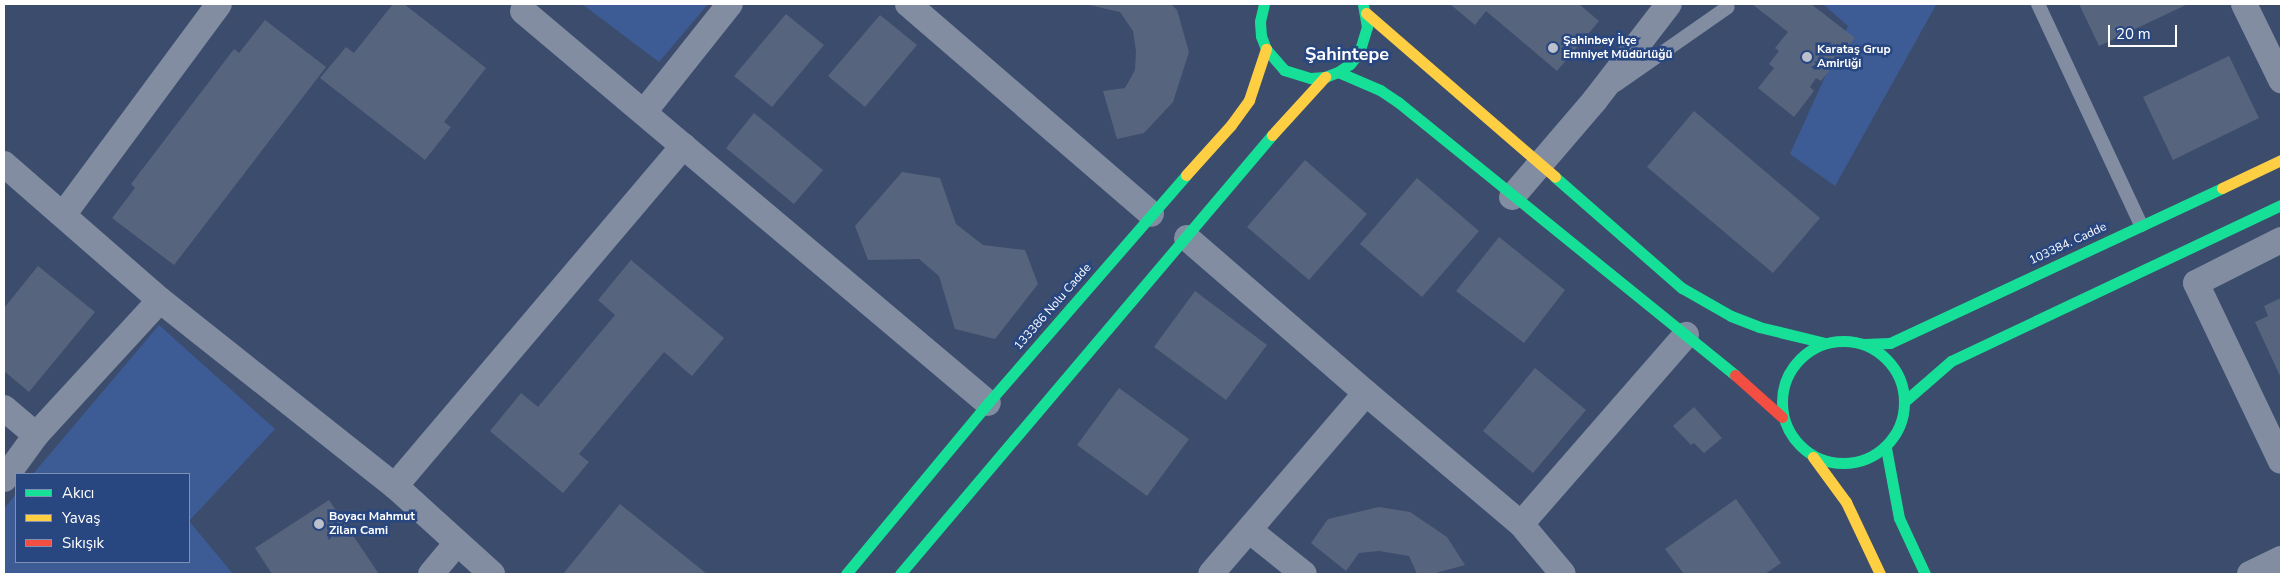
<!DOCTYPE html>
<meta charset="utf-8">
<style>
body{margin:0}
#map{position:relative;width:2285px;height:578px;overflow:hidden;background:#3c4c6c;font-family:"Nunito Sans",sans-serif}
div>[style]{position:absolute}
.green>*{inset:0;background:#3d5c96}
.building>*{inset:0;background:#57647e}
.lane>*{height:14px;margin:-7px;padding:0 7px;transform-origin:7px;border-radius:7px;background:#828da2}
.street>*{height:26px;margin:-13px;padding:0 13px;transform-origin:13px;border-radius:13px;background:#828da2}
.fast>*{height:11px;margin:-5.5px;padding:0 5.5px;transform-origin:5.5px;border-radius:5.5px;background:#16e098}
.fast>.ring{margin:-5.5px;padding:0;box-sizing:content-box;background:none;border:11px solid #16e098;border-radius:50%}
.slow>*{height:11px;margin:-5.5px;padding:0 5.5px;transform-origin:5.5px;border-radius:5.5px;background:#ffcf43}
.jam>*{height:11px;margin:-5.5px;padding:0 5.5px;transform-origin:5.5px;border-radius:5.5px;background:#f24e42}
.dots>*{width:14px;height:14px;translate:-50% -50%;box-sizing:border-box;border:2px solid #284680;border-radius:50%}
span{translate:-50% -50%;white-space:nowrap;text-align:center;line-height:1.15;-webkit-text-stroke:5px #284680;paint-order:stroke}
.poi-label{font-size:12px;color:#fff;font-weight:700}
.left{translate:0 -50%;text-align:left}
.street-label{font-size:12px;color:#fff}
.district-label{font-size:18px;color:#fff;font-weight:700}
.frame{position:absolute;inset:0;border:5px solid #fff;pointer-events:none}
.legend{position:absolute;left:15px;top:473px;width:175px;height:90px;box-sizing:border-box;background:#284680;border:1px solid #7e90b3;margin:0;padding:6px 9px;list-style:none;font-size:15px;color:#fff}
.legend li{display:flex;align-items:center;gap:10px;height:25px}
.legend b{width:25px;border:1px solid #7e90b3}
.scale{position:absolute;left:2108px;top:25px;width:69px;height:22px;box-sizing:border-box;border:2px solid #fff;border-top:0;padding-left:6px;font-size:15px;line-height:18px;white-space:nowrap;color:#fff;-webkit-text-stroke:4px #284680;paint-order:stroke}
</style>
<div id="map">
<div class="green">
<div style="clip-path:polygon(582px 4px,708px 4px,659px 62px)"></div>
<div style="clip-path:polygon(1823px 4px,1936px 5px,1835px 186px,1790px 154px,1848px 26px)"></div>
<div style="clip-path:polygon(159px 325px,275px 429px,189px 521px,233px 574px,4px 574px,4px 509px,16px 494px,16px 562px,189px 562px,189px 474px,33px 474px)"></div>
</div>
<div class="building">
<div style="clip-path:polygon(393px 4px,404px 4px,486px 68px,444px 122px,451px 127px,425px 160px,320px 78px,346px 47px,354px 53px)"></div>
<div style="clip-path:polygon(1085px 4px,1171px 4px,1177px 10px,1189px 52px,1173px 102px,1144px 133px,1117px 139px,1103px 91px,1125px 88px,1135px 70px,1136px 51px,1133px 31px,1120px 12px)"></div>
<div style="clip-path:polygon(1450px 4px,1579px 4px,1599px 21px,1557px 71px,1486px 11px,1475px 25px)"></div>
<div style="clip-path:polygon(1752px 4px,1811px 4px,1855px 38px,1821px 81px,1816px 78px,1810px 87px,1814px 91px,1794px 117px,1758px 88px,1774px 68px,1769px 64px,1779px 51px,1775px 48px,1788px 32px)"></div>
<div style="clip-path:polygon(2079px 4px,2188px 4px,2099px 46px)"></div>
<div style="clip-path:polygon(786px 14px,824px 45px,772px 107px,734px 76px)"></div>
<div style="clip-path:polygon(880px 15px,917px 45px,865px 107px,828px 76px)"></div>
<div style="clip-path:polygon(265px 20px,326px 67px,174px 265px,112px 218px,135px 188px,131px 184px,234px 49px,239px 53px)"></div>
<div style="clip-path:polygon(2229px 56px,2259px 118px,2173px 160px,2143px 97px)"></div>
<div style="clip-path:polygon(1694px 111px,1820px 218px,1773px 273px,1647px 167px)"></div>
<div style="clip-path:polygon(754px 113px,823px 170px,794px 204px,726px 148px)"></div>
<div style="clip-path:polygon(1305px 160px,1367px 214px,1309px 280px,1247px 227px)"></div>
<div style="clip-path:polygon(902px 172px,940px 178px,956px 224px,983px 245px,1025px 250px,1038px 284px,995px 339px,955px 329px,939px 276px,919px 259px,868px 260px,855px 226px)"></div>
<div style="clip-path:polygon(1417px 178px,1479px 231px,1422px 297px,1360px 244px)"></div>
<div style="clip-path:polygon(1499px 237px,1565px 290px,1524px 343px,1456px 291px)"></div>
<div style="clip-path:polygon(631px 260px,724px 338px,692px 376px,664px 352px,579px 454px,589px 462px,563px 493px,490px 431px,521px 393px,538px 407px,615px 315px,598px 300px)"></div>
<div style="clip-path:polygon(38px 266px,95px 312px,29px 392px,4px 371px,4px 308px)"></div>
<div style="clip-path:polygon(1195px 291px,1267px 345px,1226px 400px,1154px 347px)"></div>
<div style="clip-path:polygon(2281px 298px,2281px 378px,2255px 322px,2268px 316px,2264px 306px)"></div>
<div style="clip-path:polygon(1535px 368px,1586px 410px,1533px 473px,1483px 431px)"></div>
<div style="clip-path:polygon(1119px 388px,1189px 439px,1147px 496px,1077px 445px)"></div>
<div style="clip-path:polygon(1694px 407px,1722px 438px,1704px 453px,1694px 443px,1691px 445px,1673px 426px)"></div>
<div style="clip-path:polygon(1736px 499px,1781px 563px,1765px 574px,1684px 574px,1665px 549px)"></div>
<div style="clip-path:polygon(329px 500px,379px 574px,272px 574px,255px 548px)"></div>
<div style="clip-path:polygon(620px 504px,707px 574px,563px 574px)"></div>
<div style="clip-path:polygon(1379px 507px,1410px 512px,1447px 537px,1465px 565px,1432px 574px,1417px 574px,1409px 556px,1379px 551px,1359px 553px,1346px 571px,1311px 543px,1328px 519px)"></div>
</div>
<div class="lane">
<div style="left:2038px;top:4px;width:244px;rotate:65deg"></div>
<div style="left:1616px;top:85px;width:136px;rotate:-34.9deg"></div>
</div>
<div class="street">
<div style="left:908px;top:4px;width:321px;rotate:40.8deg"></div>
<div style="left:2244px;top:4px;width:85px;rotate:64deg"></div>
<div style="left:523px;top:11px;width:608px;rotate:40.13deg"></div>
<div style="left:644px;top:112px;width:138px;rotate:-51.5deg"></div>
<div style="left:4px;top:164px;width:207px;rotate:41.1deg"></div>
<div style="left:160px;top:300px;width:300px;rotate:38.4deg"></div>
<div style="left:395px;top:486px;width:131px;rotate:42.2deg"></div>
<div style="left:1512px;top:197px;width:128px;rotate:-49.4deg"></div>
<div style="left:1595px;top:100px;width:121px;rotate:-52.4deg"></div>
<div style="left:63px;top:215px;width:262px;rotate:-53.5deg"></div>
<div style="left:1187px;top:238px;width:237px;rotate:40.9deg"></div>
<div style="left:1366px;top:393px;width:238px;rotate:130.6deg"></div>
<div style="left:2281px;top:240px;width:95px;rotate:153.2deg"></div>
<div style="left:2196px;top:283px;width:197px;rotate:64.5deg"></div>
<div style="left:1366px;top:393px;width:203px;rotate:40.2deg"></div>
<div style="left:1521px;top:524px;width:65px;rotate:50deg"></div>
<div style="left:4px;top:408px;width:42px;rotate:40.2deg"></div>
<div style="left:4px;top:479px;width:54px;rotate:-54deg"></div>
<div style="left:36px;top:435px;width:183px;rotate:-47.4deg"></div>
<div style="left:395px;top:486px;width:446px;rotate:-49.7deg"></div>
<div style="left:1521px;top:524px;width:251px;rotate:-48.9deg"></div>
<div style="left:1249px;top:530px;width:70px;rotate:38.7deg"></div>
<div style="left:431px;top:574px;width:40px;rotate:-50deg"></div>
<div style="left:2250px;top:574px;width:34px;rotate:-26deg"></div>
</div>
<div class="fast">
<div style="left:1264px;top:4px;width:18px;rotate:103deg"></div>
<div style="left:1260px;top:22px;width:14px;rotate:86deg"></div>
<div style="left:1261px;top:36px;width:14px;rotate:69deg"></div>
<div style="left:1266px;top:49px;width:28px;rotate:49deg"></div>
<div style="left:1284px;top:70px;width:28px;rotate:17deg"></div>
<div style="left:1311px;top:78px;width:14px;rotate:-4deg"></div>
<div style="left:1325px;top:77px;width:14px;rotate:-21deg"></div>
<div style="left:1338px;top:72px;width:14px;rotate:-34deg"></div>
<div style="left:1350px;top:64px;width:14px;rotate:-51deg"></div>
<div style="left:1359px;top:53px;width:27px;rotate:-73deg"></div>
<div style="left:1367px;top:27px;width:23px;rotate:-100deg"></div>
<div style="left:1338px;top:72px;width:46px;rotate:23.2deg"></div>
<div style="left:1380px;top:90px;width:22px;rotate:34deg"></div>
<div style="left:1398px;top:102px;width:434px;rotate:39deg"></div>
<div style="left:1555px;top:177px;width:169px;rotate:41.2deg"></div>
<div style="left:1682px;top:288px;width:56px;rotate:29.7deg"></div>
<div style="left:1731px;top:316px;width:30px;rotate:21deg"></div>
<div style="left:1759px;top:327px;width:68px;rotate:13.6deg"></div>
<div class="ring" style="left:1782px;top:341px;width:111px;height:111px"></div>
<div style="left:1864px;top:344px;width:26px;rotate:-2deg"></div>
<div style="left:1890px;top:343px;width:366px;rotate:-25deg"></div>
<div style="left:1905px;top:401px;width:61px;rotate:-41deg"></div>
<div style="left:1951px;top:361px;width:365px;rotate:-25.3deg"></div>
<div style="left:1886px;top:448px;width:71px;rotate:79.5deg"></div>
<div style="left:1899px;top:518px;width:62px;rotate:65.1deg"></div>
<div style="left:846px;top:574px;width:222px;rotate:-50.3deg"></div>
<div style="left:988px;top:403px;width:302px;rotate:-49deg"></div>
<div style="left:900px;top:574px;width:575px;rotate:-49.72deg"></div>
</div>
<div class="slow">
<div style="left:1366px;top:13px;width:250px;rotate:40.9deg"></div>
<div style="left:1272px;top:135px;width:79px;rotate:-47.6deg"></div>
<div style="left:1186px;top:175px;width:67px;rotate:-48deg"></div>
<div style="left:1231px;top:125px;width:31px;rotate:-54deg"></div>
<div style="left:1249px;top:100px;width:54px;rotate:-71.6deg"></div>
<div style="left:2222px;top:188px;width:65px;rotate:-25.4deg"></div>
<div style="left:1813px;top:457px;width:56px;rotate:53.7deg"></div>
<div style="left:1846px;top:502px;width:80px;rotate:64.7deg"></div>
</div>
<div class="jam">
<div style="left:1735px;top:375px;width:63px;rotate:41.8deg"></div>
</div>
<div class="dots">
<div style="left:1553px;top:48px;background:#bbc0cc"></div>
<div style="left:1807px;top:57px;background:#bbc0cc"></div>
<div style="left:319px;top:524px;background:#bbc0cc"></div>
</div>
<div class="poi-label">
<span class="left" style="left:1563px;top:48px">Şahinbey İlçe<br>Emniyet Müdürlüğü</span>
<span class="left" style="left:1817px;top:57px">Karataş Grup<br>Amirliği</span>
<span class="left" style="left:329px;top:524px">Boyacı Mahmut<br>Zilan Cami</span>
</div>
<div class="street-label">
<span style="left:2068px;top:244px;rotate:-25deg">103384. Cadde</span>
<span style="left:1053px;top:307px;rotate:-49deg">133386 Nolu Cadde</span>
</div>
<div class="district-label">
<span style="left:1347px;top:54px">Şahintepe</span>
</div>
<div class="frame"></div>
<ul class="legend">
<li><b style="height:6px;background:#16e098"></b>Akıcı</li>
<li><b style="height:6px;background:#ffcf43"></b>Yavaş</li>
<li><b style="height:6px;background:#f24e42"></b>Sıkışık</li>
</ul>
<div class="scale">20 m</div>
</div>
